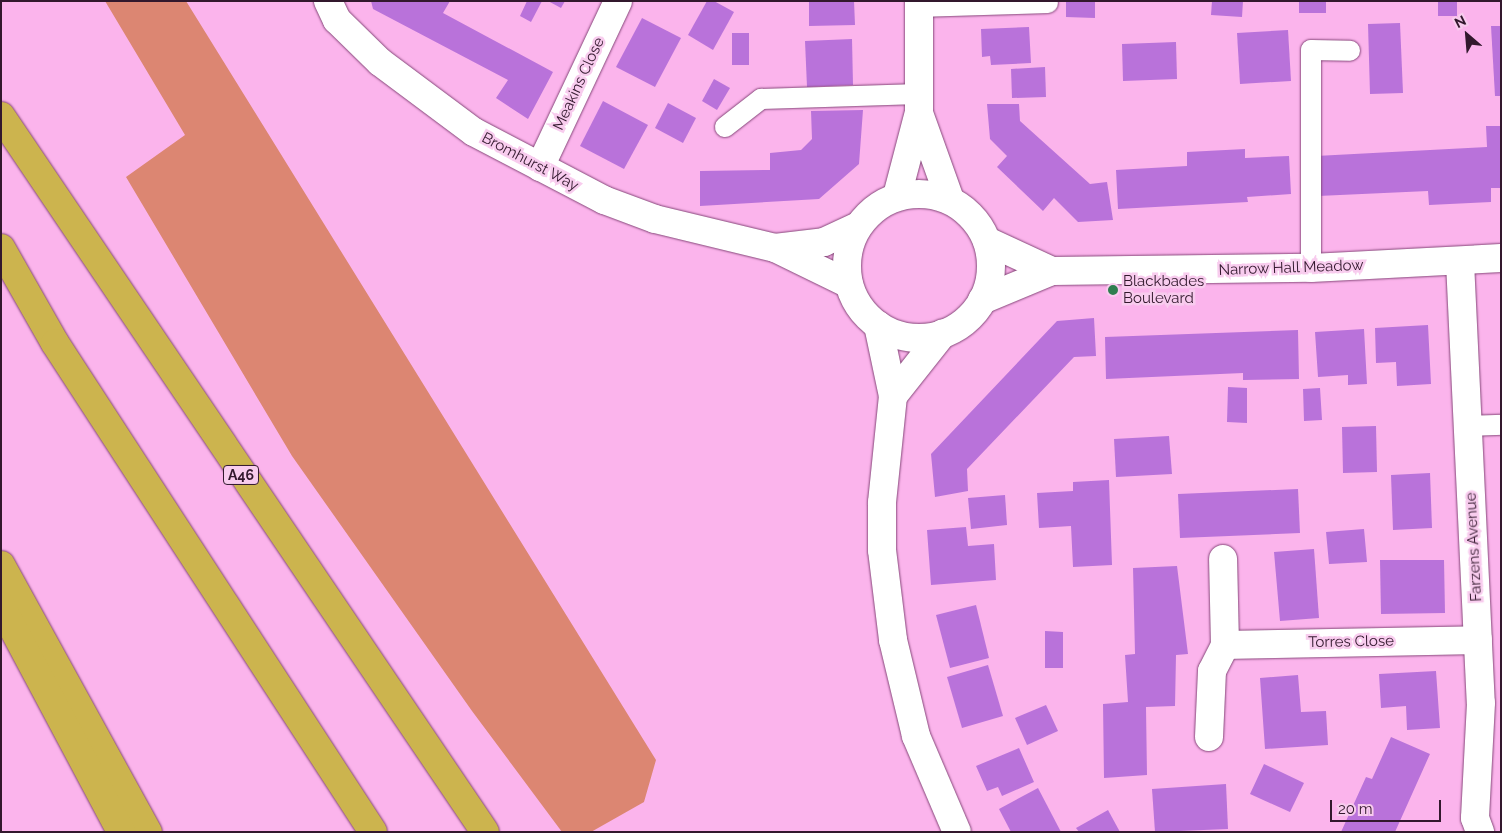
<!DOCTYPE html>
<style>
body{margin:0}
#map{position:relative;width:1502px;height:833px;overflow:hidden;background:#fbb4ec;font-family:Raleway,sans-serif}
div>[style]{position:absolute}
.green>*{inset:0;background:#dc8672}
.building>*{inset:0;background:#b972da}
.roads{filter:drop-shadow(0 0 1px #86477a) drop-shadow(0 0 1px #86477a)}
.service>*{height:20px;margin:-10px;padding:0 10px;transform-origin:10px;border-radius:10px;background:#fff}
.minor>*{height:28px;margin:-14px;padding:0 14px;transform-origin:14px;border-radius:14px;background:#fff}
.minor>.ring{margin:-14px;padding:0;box-sizing:content-box;background:none;border:28px solid #fff;border-radius:50%}
.trunk>*{height:28px;margin:-14px;padding:0 14px;transform-origin:14px;border-radius:14px;background:#ccb44e}
.dots>*{width:14px;height:14px;translate:-50% -50%;box-sizing:border-box;border:2px solid #f8ccee;border-radius:50%}
span{translate:-50% -50%;white-space:nowrap;text-align:center;line-height:1.15;-webkit-text-stroke:5px #f8ccee;paint-order:stroke}
.shield-label span{padding:1px 4px;background:#f8ccee;border:1px solid;border-radius:4px;-webkit-text-stroke-width:0}
.shield-label{font-size:14px;color:#32182d;font-weight:700}
.street-label{font-size:15px;color:#32182d}
.poi-label{font-size:15px;color:#32182d}
.left{translate:0 -50%;text-align:left}
.frame{position:absolute;inset:0;border:2px solid #32182d;pointer-events:none}
.north{position:absolute;left:1442px;top:10px;width:50px;height:50px;-webkit-text-stroke:4px #f8ccee;paint-order:stroke;rotate:333deg;font-size:14px;font-weight:700;line-height:20px;text-align:center;color:#32182d}
.north::after{content:'';display:block;margin:auto;width:18px;height:22px;background:#32182d;clip-path:polygon(50% 0,100% 100%,50% 72%,0 100%)}
.scale{position:absolute;left:1330px;top:800px;width:111px;height:22px;box-sizing:border-box;border:2px solid #32182d;border-top:0;padding-left:6px;font-size:15px;line-height:18px;white-space:nowrap;color:#32182d;-webkit-text-stroke:4px #f8ccee;paint-order:stroke}
</style>
<div id="map">
<div class="green">
<div style="clip-path:polygon(105px 1px,186px 1px,656px 760px,644px 802px,591px 832px,562px 832px,472px 711px,292px 456px,126px 177px,185px 135px)"></div>
</div>
<div class="building">
<div style="clip-path:polygon(371px 1px,450px 1px,443px 13px,553px 72px,528px 119px,496px 98px,508px 80px,373px 9px)"></div>
<div style="clip-path:polygon(527px 1px,542px 1px,531px 22px,520px 16px)"></div>
<div style="clip-path:polygon(548px 1px,565px 1px,561px 8px)"></div>
<div style="clip-path:polygon(707px 1px,714px 1px,734px 12px,713px 50px,688px 35px)"></div>
<div style="clip-path:polygon(809px 1px,854px 1px,855px 25px,809px 26px)"></div>
<div style="clip-path:polygon(1066px 1px,1095px 1px,1095px 18px,1066px 17px)"></div>
<div style="clip-path:polygon(1212px 1px,1243px 1px,1242px 17px,1211px 15px)"></div>
<div style="clip-path:polygon(1299px 1px,1326px 1px,1326px 13px,1299px 13px)"></div>
<div style="clip-path:polygon(1438px 1px,1457px 1px,1457px 16px,1438px 16px)"></div>
<div style="clip-path:polygon(642px 18px,681px 38px,655px 87px,616px 67px)"></div>
<div style="clip-path:polygon(1400px 23px,1403px 93px,1370px 94px,1368px 24px)"></div>
<div style="clip-path:polygon(1491px 26px,1501px 26px,1501px 96px,1495px 96px)"></div>
<div style="clip-path:polygon(1029px 27px,1031px 63px,991px 65px,990px 56px,982px 57px,981px 29px)"></div>
<div style="clip-path:polygon(1288px 30px,1291px 81px,1240px 84px,1237px 33px)"></div>
<div style="clip-path:polygon(732px 33px,749px 33px,749px 65px,732px 65px)"></div>
<div style="clip-path:polygon(852px 39px,853px 85px,807px 87px,805px 41px)"></div>
<div style="clip-path:polygon(1176px 42px,1177px 79px,1123px 81px,1122px 44px)"></div>
<div style="clip-path:polygon(1045px 67px,1046px 97px,1012px 98px,1011px 69px)"></div>
<div style="clip-path:polygon(714px 79px,730px 88px,717px 110px,702px 101px)"></div>
<div style="clip-path:polygon(603px 101px,648px 125px,624px 169px,580px 146px)"></div>
<div style="clip-path:polygon(668px 103px,696px 118px,683px 143px,655px 128px)"></div>
<div style="clip-path:polygon(987px 104px,1019px 104px,1020px 121px,1090px 184px,1107px 182px,1113px 220px,1078px 222px,1054px 198px,1043px 211px,997px 167px,1007px 156px,990px 139px)"></div>
<div style="clip-path:polygon(863px 110px,859px 164px,819px 199px,700px 206px,700px 171px,770px 170px,770px 153px,801px 150px,812px 139px,811px 111px)"></div>
<div style="clip-path:polygon(1486px 126px,1501px 126px,1501px 188px,1491px 188px,1491px 202px,1429px 205px,1428px 191px,1318px 196px,1316px 156px,1487px 147px)"></div>
<div style="clip-path:polygon(1245px 149px,1245px 158px,1289px 156px,1291px 194px,1247px 197px,1248px 202px,1118px 209px,1116px 170px,1187px 166px,1187px 152px)"></div>
<div style="clip-path:polygon(1094px 318px,1096px 356px,1074px 357px,967px 469px,968px 491px,935px 497px,931px 454px,1057px 321px)"></div>
<div style="clip-path:polygon(1428px 325px,1431px 384px,1397px 386px,1396px 362px,1376px 363px,1375px 328px)"></div>
<div style="clip-path:polygon(1364px 329px,1367px 384px,1348px 385px,1348px 375px,1318px 377px,1315px 332px)"></div>
<div style="clip-path:polygon(1298px 330px,1299px 379px,1243px 380px,1243px 373px,1106px 379px,1105px 337px)"></div>
<div style="clip-path:polygon(1228px 387px,1247px 388px,1247px 423px,1227px 422px)"></div>
<div style="clip-path:polygon(1320px 388px,1322px 420px,1304px 421px,1303px 389px)"></div>
<div style="clip-path:polygon(1376px 426px,1377px 472px,1343px 473px,1342px 427px)"></div>
<div style="clip-path:polygon(1169px 436px,1172px 474px,1116px 477px,1114px 439px)"></div>
<div style="clip-path:polygon(1430px 473px,1432px 528px,1393px 530px,1391px 475px)"></div>
<div style="clip-path:polygon(1109px 480px,1112px 565px,1073px 567px,1071px 526px,1039px 528px,1037px 493px,1073px 491px,1073px 482px)"></div>
<div style="clip-path:polygon(1298px 489px,1300px 533px,1180px 538px,1178px 494px)"></div>
<div style="clip-path:polygon(1005px 495px,1007px 525px,971px 529px,968px 498px)"></div>
<div style="clip-path:polygon(966px 527px,968px 546px,994px 544px,996px 580px,931px 585px,927px 530px)"></div>
<div style="clip-path:polygon(1364px 529px,1367px 562px,1329px 564px,1326px 532px)"></div>
<div style="clip-path:polygon(1314px 549px,1319px 618px,1280px 621px,1274px 552px)"></div>
<div style="clip-path:polygon(1380px 560px,1444px 560px,1445px 613px,1381px 614px)"></div>
<div style="clip-path:polygon(1177px 566px,1188px 654px,1176px 655px,1175px 706px,1146px 707px,1147px 775px,1104px 778px,1103px 704px,1128px 702px,1125px 655px,1135px 654px,1133px 568px)"></div>
<div style="clip-path:polygon(976px 605px,989px 658px,950px 668px,936px 615px)"></div>
<div style="clip-path:polygon(1045px 631px,1063px 632px,1063px 668px,1045px 668px)"></div>
<div style="clip-path:polygon(988px 665px,1003px 716px,962px 728px,947px 677px)"></div>
<div style="clip-path:polygon(1436px 671px,1440px 728px,1407px 730px,1406px 706px,1381px 708px,1379px 674px)"></div>
<div style="clip-path:polygon(1298px 675px,1301px 712px,1326px 711px,1328px 745px,1265px 749px,1260px 678px)"></div>
<div style="clip-path:polygon(1046px 705px,1058px 731px,1027px 745px,1015px 718px)"></div>
<div style="clip-path:polygon(1391px 737px,1430px 754px,1395px 832px,1341px 832px,1366px 777px,1372px 779px)"></div>
<div style="clip-path:polygon(1019px 748px,1034px 782px,1002px 796px,998px 787px,987px 791px,976px 766px)"></div>
<div style="clip-path:polygon(1264px 764px,1304px 783px,1290px 812px,1250px 794px)"></div>
<div style="clip-path:polygon(1226px 784px,1228px 829px,1155px 832px,1152px 789px)"></div>
<div style="clip-path:polygon(1038px 788px,1061px 832px,1011px 832px,999px 809px)"></div>
<div style="clip-path:polygon(1108px 810px,1120px 832px,1079px 832px,1076px 828px)"></div>
</div>
<div class="roads">
<div class="service">
<div style="left:919px;top:7px;width:129px;rotate:-1.8deg"></div>
<div style="left:725px;top:127px;width:46px;rotate:-37.9deg"></div>
<div style="left:761px;top:99px;width:158px;rotate:-1.8deg"></div>
<div style="left:1311px;top:268px;width:218px;rotate:-90deg"></div>
<div style="left:1311px;top:50px;width:39px;rotate:1deg"></div>
<div style="left:1468px;top:426px;width:33px;rotate:-2deg"></div>
</div>
<div class="minor">
<div style="left:328px;top:1px;width:21px;rotate:65deg"></div>
<div style="left:337px;top:20px;width:60px;rotate:44.3deg"></div>
<div style="left:380px;top:62px;width:117px;rotate:36.7deg"></div>
<div style="left:474px;top:132px;width:147px;rotate:27.6deg"></div>
<div style="left:604px;top:200px;width:54px;rotate:20.4deg"></div>
<div style="left:655px;top:219px;width:123px;rotate:13.6deg"></div>
<div style="left:775px;top:248px;width:82px;rotate:25.9deg"></div>
<div style="left:920px;top:116px;width:89px;rotate:70.3deg"></div>
<div style="left:540px;top:167px;width:183px;rotate:-64.8deg"></div>
<div class="ring" style="left:847px;top:194px;width:116px;height:116px"></div>
<div style="left:897px;top:196px;width:87px;rotate:-75.3deg"></div>
<div style="left:919px;top:112px;width:111px;rotate:-90deg"></div>
<div style="left:987px;top:241px;width:72px;rotate:24.8deg"></div>
<div style="left:1052px;top:271px;width:259px;rotate:-0.7deg"></div>
<div style="left:1311px;top:268px;width:190px;rotate:-3deg"></div>
<div style="left:775px;top:248px;width:49px;rotate:-7deg"></div>
<div style="left:824px;top:242px;width:38px;rotate:-25deg"></div>
<div style="left:1460px;top:262px;width:441px;rotate:87.3deg"></div>
<div style="left:1481px;top:703px;width:115px;rotate:93deg"></div>
<div style="left:1475px;top:818px;width:15px;rotate:70deg"></div>
<div style="left:982px;top:300px;width:76px;rotate:-22.5deg"></div>
<div style="left:878px;top:325px;width:73px;rotate:78.1deg"></div>
<div style="left:893px;top:396px;width:108px;rotate:95.9deg"></div>
<div style="left:882px;top:503px;width:47px;rotate:90deg"></div>
<div style="left:882px;top:550px;width:91px;rotate:83deg"></div>
<div style="left:893px;top:640px;width:99px;rotate:76.5deg"></div>
<div style="left:916px;top:736px;width:104px;rotate:66.9deg"></div>
<div style="left:893px;top:396px;width:80px;rotate:-51.6deg"></div>
<div style="left:1225px;top:645px;width:253px;rotate:-1.1deg"></div>
<div style="left:1209px;top:737px;width:66px;rotate:-87.4deg"></div>
<div style="left:1212px;top:671px;width:29px;rotate:-63deg"></div>
<div style="left:1225px;top:645px;width:86px;rotate:-91.3deg"></div>
</div>
<div class="trunk">
<div style="left:1px;top:116px;width:864px;rotate:55.94deg"></div>
<div style="left:1px;top:248px;width:109px;rotate:60.4deg"></div>
<div style="left:55px;top:343px;width:583px;rotate:56.96deg"></div>
<div style="left:1px;top:565px;width:305px;rotate:61.2deg"></div>
<div style="left:1px;top:606px;width:256px;rotate:62deg"></div>
</div>
</div>
<div class="dots">
<div style="left:1113px;top:290px;background:#2e7e4f"></div>
</div>
<div class="shield-label">
<span style="left:241px;top:475px">A46</span>
</div>
<div class="street-label">
<span style="left:579px;top:84px;rotate:-65deg">Meakins Close</span>
<span style="left:530px;top:162px;rotate:28deg">Bromhurst Way</span>
<span style="left:1291px;top:268px;rotate:-2deg">Narrow Hall Meadow</span>
<span style="left:1474px;top:547px;rotate:-93deg">Farzens Avenue</span>
<span style="left:1351px;top:642px;rotate:-1deg">Torres Close</span>
</div>
<div class="poi-label">
<span class="left" style="left:1123px;top:290px">Blackbades<br>Boulevard</span>
</div>
<div class="frame"></div>
<div class="north">N</div>
<div class="scale">20 m</div>
</div>
